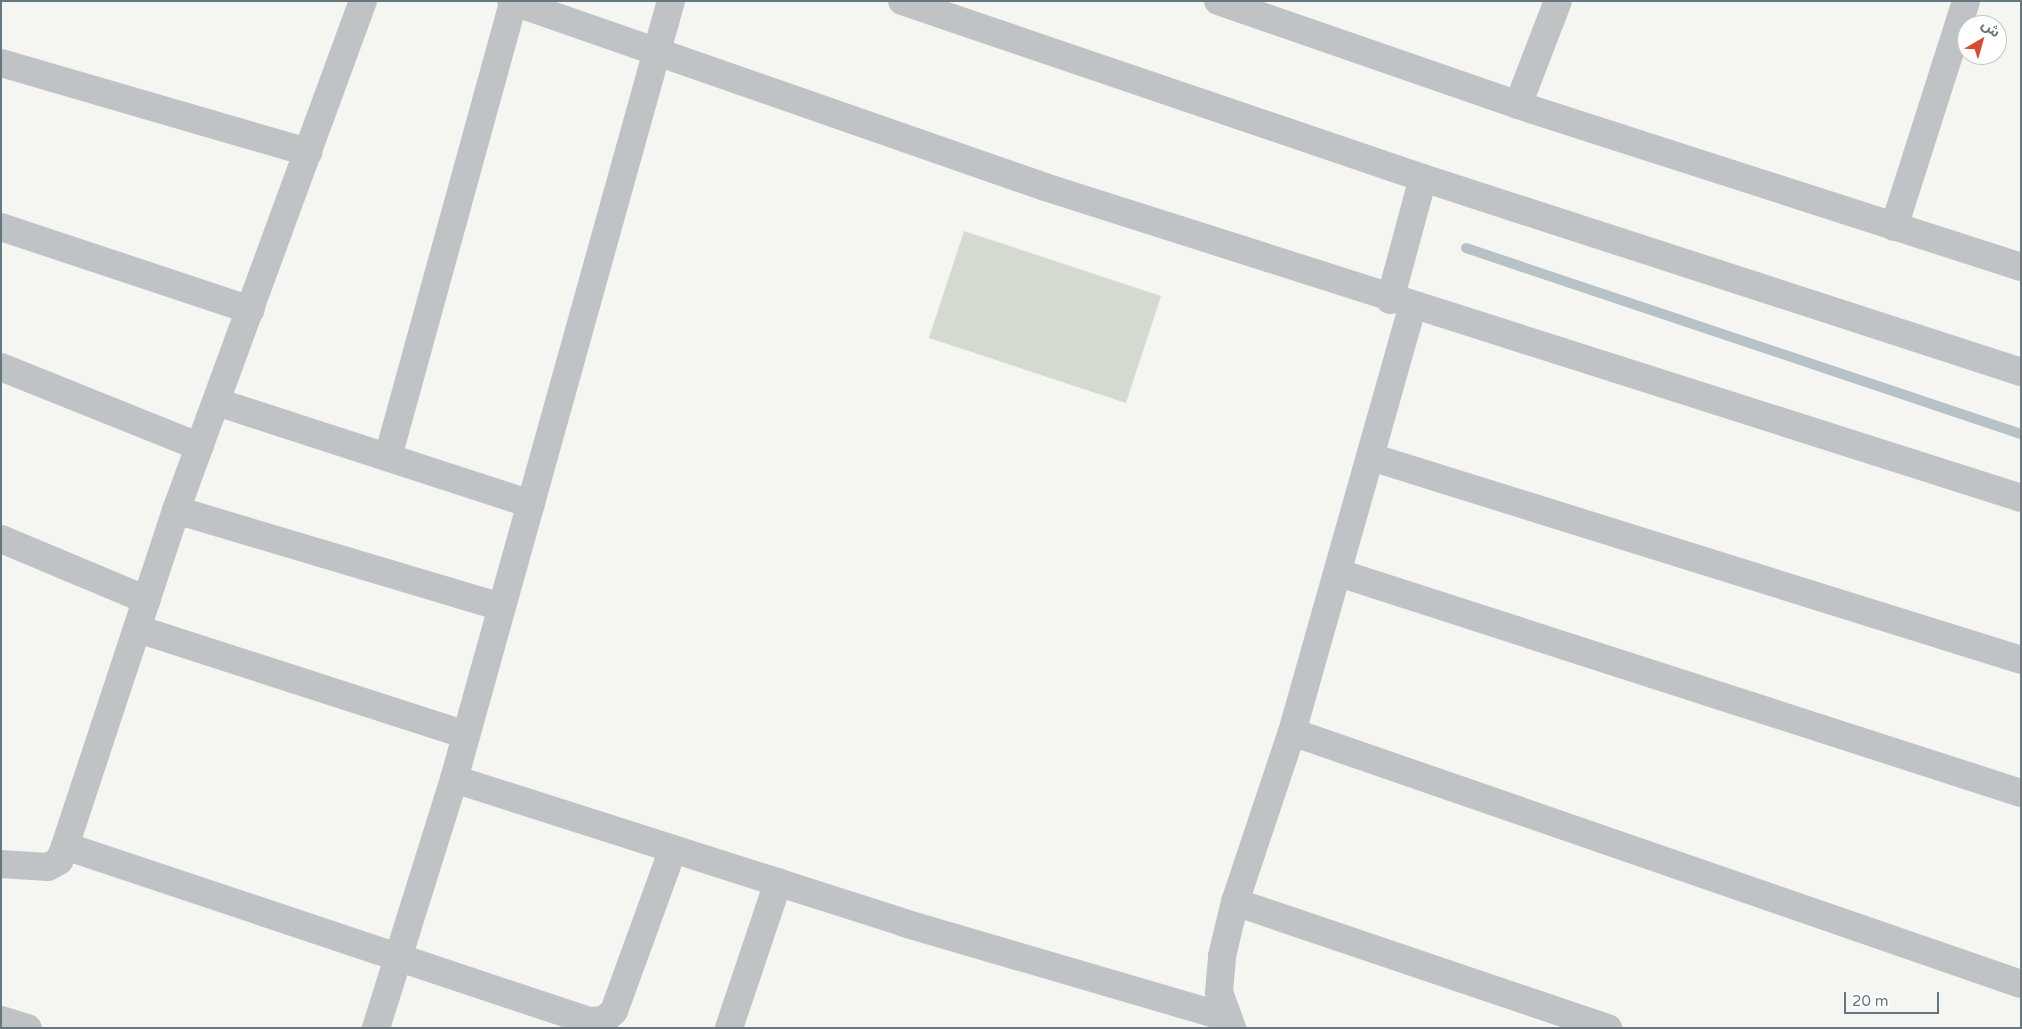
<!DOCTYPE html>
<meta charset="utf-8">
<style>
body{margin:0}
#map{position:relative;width:2022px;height:1029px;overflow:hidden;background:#f5f5f2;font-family:"Varela Round","Noto Sans Arabic",sans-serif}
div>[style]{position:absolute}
.green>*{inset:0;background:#d5dad1}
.stream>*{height:10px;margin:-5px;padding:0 5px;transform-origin:5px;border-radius:5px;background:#b6c2c5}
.street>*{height:28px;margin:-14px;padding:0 14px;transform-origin:14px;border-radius:14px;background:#bfc3c6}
span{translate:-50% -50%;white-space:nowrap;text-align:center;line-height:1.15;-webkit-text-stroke:5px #fff;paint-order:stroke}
.frame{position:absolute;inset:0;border:2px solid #667781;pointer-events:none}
.north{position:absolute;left:1957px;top:15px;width:50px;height:50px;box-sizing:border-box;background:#fff;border:1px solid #c2c9cd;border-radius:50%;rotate:38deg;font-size:14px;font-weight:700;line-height:20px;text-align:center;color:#667781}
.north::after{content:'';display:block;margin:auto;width:18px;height:22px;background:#d64d31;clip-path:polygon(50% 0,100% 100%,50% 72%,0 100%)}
.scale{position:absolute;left:1844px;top:992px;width:95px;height:22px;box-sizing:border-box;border:2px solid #667781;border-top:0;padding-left:6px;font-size:15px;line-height:18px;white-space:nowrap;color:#667781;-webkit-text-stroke:4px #fff;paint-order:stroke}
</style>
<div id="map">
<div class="green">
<div style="clip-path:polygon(964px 231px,1161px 296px,1126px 403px,929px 338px)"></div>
</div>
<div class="stream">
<div style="left:1466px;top:248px;width:585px;rotate:18.53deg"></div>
</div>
<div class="street">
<div style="left:511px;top:1px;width:565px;rotate:19.2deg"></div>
<div style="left:1045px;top:187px;width:1024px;rotate:17.67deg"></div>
<div style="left:902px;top:1px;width:550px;rotate:18.76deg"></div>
<div style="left:1423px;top:178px;width:629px;rotate:17.97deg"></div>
<div style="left:1218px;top:1px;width:318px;rotate:19.1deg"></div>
<div style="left:1518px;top:105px;width:528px;rotate:17.85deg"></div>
<div style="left:1px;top:63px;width:320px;rotate:16.2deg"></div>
<div style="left:1518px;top:105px;width:111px;rotate:-69deg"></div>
<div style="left:1px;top:227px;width:263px;rotate:18.4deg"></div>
<div style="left:1894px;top:227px;width:237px;rotate:-72.3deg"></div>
<div style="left:1390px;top:300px;width:126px;rotate:-74.9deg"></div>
<div style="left:1px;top:367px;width:214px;rotate:21.9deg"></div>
<div style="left:217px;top:402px;width:330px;rotate:18deg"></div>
<div style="left:388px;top:457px;width:472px;rotate:-74.6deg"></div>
<div style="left:1371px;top:457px;width:681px;rotate:17.34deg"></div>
<div style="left:176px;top:510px;width:339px;rotate:16.6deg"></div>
<div style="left:1px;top:539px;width:158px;rotate:22.7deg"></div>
<div style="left:1339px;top:573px;width:717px;rotate:17.88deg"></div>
<div style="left:138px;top:629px;width:345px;rotate:17.9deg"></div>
<div style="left:1292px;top:732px;width:771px;rotate:19.07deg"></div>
<div style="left:454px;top:779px;width:472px;rotate:17.7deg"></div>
<div style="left:904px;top:923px;width:338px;rotate:16.3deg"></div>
<div style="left:65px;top:846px;width:552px;rotate:18.47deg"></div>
<div style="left:589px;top:1021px;width:15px;rotate:-4deg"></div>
<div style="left:604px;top:1020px;width:13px;rotate:-42deg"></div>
<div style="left:614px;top:1011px;width:172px;rotate:-70deg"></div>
<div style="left:1px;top:864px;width:47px;rotate:3.7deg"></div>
<div style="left:48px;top:867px;width:13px;rotate:-29deg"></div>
<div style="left:59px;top:861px;width:16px;rotate:-68deg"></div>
<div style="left:65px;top:846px;width:354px;rotate:-71.7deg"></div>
<div style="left:176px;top:510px;width:542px;rotate:-69.83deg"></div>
<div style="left:1235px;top:902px;width:394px;rotate:18.7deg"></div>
<div style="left:1px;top:1020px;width:28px;rotate:17deg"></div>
<div style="left:376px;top:1028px;width:261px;rotate:-72.6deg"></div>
<div style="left:454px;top:779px;width:808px;rotate:-74.42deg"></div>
<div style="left:729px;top:1028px;width:154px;rotate:-71.4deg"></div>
<div style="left:1232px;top:1028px;width:38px;rotate:-110deg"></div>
<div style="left:1219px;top:992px;width:36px;rotate:-85deg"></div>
<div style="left:1222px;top:956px;width:56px;rotate:-76.5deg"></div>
<div style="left:1235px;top:902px;width:179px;rotate:-71.5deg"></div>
<div style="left:1292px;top:732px;width:442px;rotate:-74.2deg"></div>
</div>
<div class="frame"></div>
<div class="north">ش</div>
<div class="scale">20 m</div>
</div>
